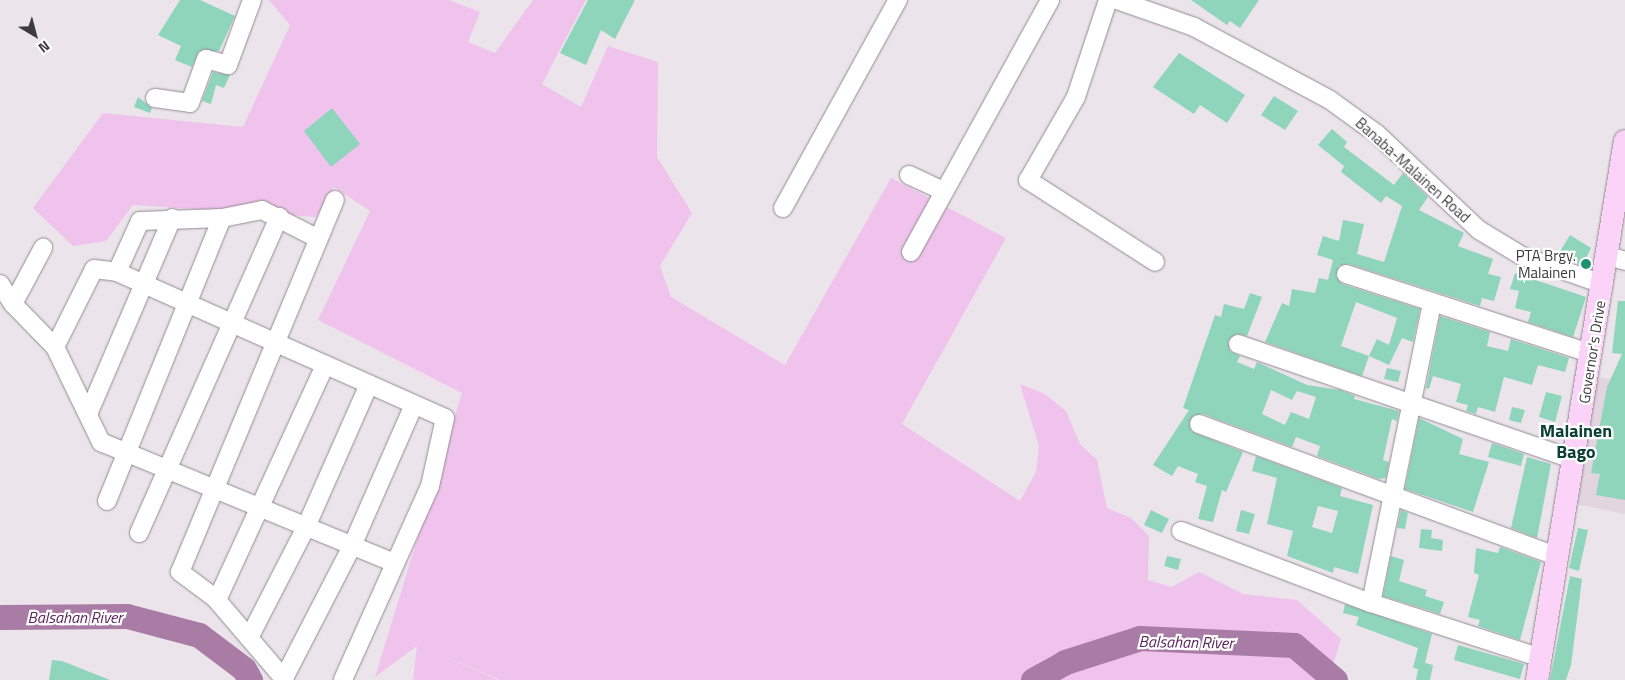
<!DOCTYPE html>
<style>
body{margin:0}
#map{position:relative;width:1625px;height:680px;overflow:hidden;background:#ece4eb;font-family:"Titillium Web",sans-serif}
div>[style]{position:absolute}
.built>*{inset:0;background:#e2d5e0}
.green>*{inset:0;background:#f0c3ec}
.river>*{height:25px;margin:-12.5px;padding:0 12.5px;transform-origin:12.5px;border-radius:12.5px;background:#a97ca5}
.building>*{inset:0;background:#8ed5bc}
.roads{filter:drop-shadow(0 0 1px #928b91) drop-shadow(0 0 1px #928b91)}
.minor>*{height:18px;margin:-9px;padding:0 9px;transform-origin:9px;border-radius:9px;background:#fff}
.major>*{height:22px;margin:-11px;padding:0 11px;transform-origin:11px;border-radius:11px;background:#fbd3f8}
.dots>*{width:14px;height:14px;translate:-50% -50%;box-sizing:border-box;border:2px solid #fff;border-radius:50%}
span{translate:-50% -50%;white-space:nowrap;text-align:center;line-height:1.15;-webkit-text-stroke:4.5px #fff;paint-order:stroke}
.street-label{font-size:15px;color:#3d3b3d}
.poi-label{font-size:15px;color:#3d3b3d}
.right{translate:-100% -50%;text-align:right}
.water-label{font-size:16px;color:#5c2359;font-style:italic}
.quarter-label{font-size:18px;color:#0b4032;font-weight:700}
.north{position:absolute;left:10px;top:10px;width:50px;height:50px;-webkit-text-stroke:4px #fff;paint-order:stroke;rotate:143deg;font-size:14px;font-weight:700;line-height:20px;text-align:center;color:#3d3b3d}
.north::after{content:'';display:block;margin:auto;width:18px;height:22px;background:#3d3b3d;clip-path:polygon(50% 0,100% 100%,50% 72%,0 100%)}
</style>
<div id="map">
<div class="built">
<div style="clip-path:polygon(1599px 377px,1625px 382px,1625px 514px,1571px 503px)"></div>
</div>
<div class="green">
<div style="clip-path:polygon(269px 0,449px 0,480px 12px,468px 42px,495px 53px,533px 0,586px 0,542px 84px,581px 107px,608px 46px,658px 62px,657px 157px,692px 213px,660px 266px,671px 297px,785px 365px,891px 178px,1006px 238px,902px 424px,1020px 501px,1036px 472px,1039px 446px,1020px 384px,1045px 394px,1066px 411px,1080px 444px,1097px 460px,1107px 508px,1131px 518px,1149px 536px,1148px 580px,1172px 587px,1199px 572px,1243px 594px,1297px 600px,1341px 639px,1328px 680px,500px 680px,419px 645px,498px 680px,413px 680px,417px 646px,375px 677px,462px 393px,318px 320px,370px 211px,334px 187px,316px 217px,133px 205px,106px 241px,73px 246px,33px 208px,103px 113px,243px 127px,290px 25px)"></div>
</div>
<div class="river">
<div style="left:0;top:617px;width:127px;rotate:-0.5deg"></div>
<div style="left:127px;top:616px;width:74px;rotate:14.8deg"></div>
<div style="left:199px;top:635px;width:56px;rotate:37.1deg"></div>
<div style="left:244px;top:669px;width:13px;rotate:61deg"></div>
<div style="left:1033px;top:680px;width:37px;rotate:-29deg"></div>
<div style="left:1065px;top:662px;width:79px;rotate:-17.7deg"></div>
<div style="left:1140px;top:638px;width:154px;rotate:2.6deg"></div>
<div style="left:1294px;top:645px;width:54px;rotate:40.5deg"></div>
</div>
<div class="building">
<div style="clip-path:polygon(180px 0,200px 0,235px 16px,219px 51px,199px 51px,192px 67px,175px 60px,181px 46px,158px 35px)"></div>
<div style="clip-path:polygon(588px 0,635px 0,615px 39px,601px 30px,586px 65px,560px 53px)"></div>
<div style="clip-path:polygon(1191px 0,1259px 0,1240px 28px,1230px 21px,1227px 25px)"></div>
<div style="clip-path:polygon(1179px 53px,1245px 95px,1227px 123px,1200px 105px,1194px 114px,1153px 87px)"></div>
<div style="clip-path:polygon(213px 72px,230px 75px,224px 88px,216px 85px,211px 104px,202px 101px)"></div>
<div style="clip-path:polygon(1274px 96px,1298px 111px,1285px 130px,1261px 115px)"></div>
<div style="clip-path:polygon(138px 97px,152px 108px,150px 113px,134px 107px)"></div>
<div style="clip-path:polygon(332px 108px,360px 144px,331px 167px,304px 131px)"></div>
<div style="clip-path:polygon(evenodd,1332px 129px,1347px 142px,1344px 147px,1394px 185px,1403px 173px,1428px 197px,1419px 210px,1464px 233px,1458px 246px,1493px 259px,1488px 274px,1501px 277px,1494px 301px,1482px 298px,1480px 306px,1349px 264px,1339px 266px,1336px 276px,1342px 284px,1420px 309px,1413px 342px,1402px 338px,1389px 365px,1369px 356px,1362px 376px,1265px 342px,1282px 303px,1289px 306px,1292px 289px,1315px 293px,1319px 278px,1328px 280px,1333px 260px,1317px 255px,1323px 236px,1339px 241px,1343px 220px,1364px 224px,1357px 254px,1384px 262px,1402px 206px,1386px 196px,1381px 203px,1341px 172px,1344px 166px,1318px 145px,1332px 129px,1356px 302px,1397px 318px,1389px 345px,1377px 339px,1369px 356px,1341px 346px,1356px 302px)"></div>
<div style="clip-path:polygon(1570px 235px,1591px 248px,1582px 266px,1559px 253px)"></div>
<div style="clip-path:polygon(1515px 273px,1586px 297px,1573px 337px,1528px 322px,1531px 312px,1515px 308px,1519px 291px,1510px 289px)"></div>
<div style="clip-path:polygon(evenodd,1250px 293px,1262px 297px,1247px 336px,1236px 334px,1228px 341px,1230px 351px,1240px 356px,1237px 362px,1254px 369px,1257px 362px,1307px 385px,1340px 390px,1355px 396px,1354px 399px,1399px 411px,1397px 421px,1392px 419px,1383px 460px,1389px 462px,1386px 478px,1379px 479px,1317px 456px,1320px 446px,1296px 437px,1292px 447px,1203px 414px,1193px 416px,1191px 431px,1243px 452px,1226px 492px,1222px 490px,1213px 522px,1198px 519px,1207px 486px,1195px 482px,1198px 474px,1178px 466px,1172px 476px,1153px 465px,1189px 410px,1183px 408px,1215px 315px,1221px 317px,1224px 304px,1244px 309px,1250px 293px,1271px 390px,1292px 400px,1297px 391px,1316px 397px,1309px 419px,1291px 412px,1285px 425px,1262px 414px,1271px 390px)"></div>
<div style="clip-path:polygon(1618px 301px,1625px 301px,1625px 500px,1596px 495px,1600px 474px,1591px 473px,1607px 387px,1622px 354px,1612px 353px)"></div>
<div style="clip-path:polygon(1440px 316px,1490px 332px,1487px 346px,1508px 351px,1511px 339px,1569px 358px,1565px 372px,1538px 365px,1532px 385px,1504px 377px,1495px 412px,1478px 407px,1476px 414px,1466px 411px,1468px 405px,1456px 402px,1461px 384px,1433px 376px,1429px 389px,1426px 388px)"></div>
<div style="clip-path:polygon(1387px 368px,1401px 371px,1398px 382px,1384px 379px)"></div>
<div style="clip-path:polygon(1546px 392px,1562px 396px,1555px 422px,1539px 417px)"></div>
<div style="clip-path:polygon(1512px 407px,1525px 410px,1521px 423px,1509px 420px)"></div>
<div style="clip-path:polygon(1419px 418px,1463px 439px,1459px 454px,1489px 462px,1473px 512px,1405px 489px)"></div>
<div style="clip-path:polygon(1492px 443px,1524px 454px,1521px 466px,1488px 457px)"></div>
<div style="clip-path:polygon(evenodd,1256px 456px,1342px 488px,1340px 496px,1373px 505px,1358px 574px,1334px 567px,1333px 573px,1287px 556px,1293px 531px,1267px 524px,1277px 478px,1252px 471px,1256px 456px,1318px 506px,1338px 511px,1332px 533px,1312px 527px,1318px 506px)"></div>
<div style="clip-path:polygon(1527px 457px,1551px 464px,1537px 538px,1511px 528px)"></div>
<div style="clip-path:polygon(1151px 510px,1169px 519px,1162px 533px,1144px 525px)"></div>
<div style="clip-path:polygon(1241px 510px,1255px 514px,1249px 534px,1236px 531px)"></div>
<div style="clip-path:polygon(1401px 510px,1408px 513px,1405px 529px,1397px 528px)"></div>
<div style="clip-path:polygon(1578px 528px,1588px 530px,1579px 571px,1569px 568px)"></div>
<div style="clip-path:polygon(1421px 529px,1432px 530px,1431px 538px,1443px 540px,1442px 551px,1419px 548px)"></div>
<div style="clip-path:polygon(1500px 547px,1541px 562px,1520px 640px,1478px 626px,1480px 620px,1468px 617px,1479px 575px,1474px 573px,1476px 548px,1498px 553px)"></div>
<div style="clip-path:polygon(1167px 556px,1181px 559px,1178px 570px,1164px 566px)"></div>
<div style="clip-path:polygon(1391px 556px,1404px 560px,1399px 581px,1427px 590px,1425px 596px,1444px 602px,1440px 614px,1383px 596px)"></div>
<div style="clip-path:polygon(1570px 576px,1582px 579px,1571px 665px,1566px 680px,1550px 680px)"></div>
<div style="clip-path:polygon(1345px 604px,1432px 634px,1425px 663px,1433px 665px,1430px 680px,1416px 680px,1418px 669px,1413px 668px,1418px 648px,1356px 625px,1359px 617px,1343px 613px)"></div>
<div style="clip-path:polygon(1458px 645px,1524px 664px,1520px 679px,1454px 660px)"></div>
<div style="clip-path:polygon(52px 660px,62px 661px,110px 680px,49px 680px)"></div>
</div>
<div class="roads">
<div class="minor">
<div style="left:1108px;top:0;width:102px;rotate:108.3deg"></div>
<div style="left:1076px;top:97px;width:96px;rotate:120deg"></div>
<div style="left:1028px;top:180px;width:151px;rotate:32.8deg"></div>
<div style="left:1117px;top:0;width:82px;rotate:19.3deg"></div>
<div style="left:1194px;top:27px;width:154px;rotate:28.2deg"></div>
<div style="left:1330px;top:100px;width:58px;rotate:35.9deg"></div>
<div style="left:1377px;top:134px;width:140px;rotate:43.3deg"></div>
<div style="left:1479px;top:230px;width:50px;rotate:31.2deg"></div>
<div style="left:1522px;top:256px;width:86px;rotate:19.1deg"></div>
<div style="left:155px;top:98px;width:35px;rotate:8deg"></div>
<div style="left:190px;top:103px;width:47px;rotate:-70deg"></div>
<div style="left:206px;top:59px;width:23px;rotate:15deg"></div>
<div style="left:228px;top:65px;width:69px;rotate:-69.7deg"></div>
<div style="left:909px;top:175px;width:38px;rotate:25deg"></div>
<div style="left:783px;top:208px;width:238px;rotate:-61.1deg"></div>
<div style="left:911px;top:252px;width:288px;rotate:-61.1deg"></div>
<div style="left:1608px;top:256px;width:18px;rotate:16deg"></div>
<div style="left:117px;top:272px;width:56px;rotate:-65.7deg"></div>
<div style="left:140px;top:221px;width:82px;rotate:-2.1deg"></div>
<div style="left:222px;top:218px;width:41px;rotate:-11.3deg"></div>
<div style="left:262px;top:210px;width:62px;rotate:27deg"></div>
<div style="left:1346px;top:274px;width:259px;rotate:18deg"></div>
<div style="left:0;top:284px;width:24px;rotate:57deg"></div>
<div style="left:13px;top:304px;width:60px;rotate:45.7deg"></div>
<div style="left:55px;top:347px;width:106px;rotate:64.2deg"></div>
<div style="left:101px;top:442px;width:317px;rotate:22.4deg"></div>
<div style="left:13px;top:304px;width:64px;rotate:-61.8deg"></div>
<div style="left:1238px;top:344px;width:355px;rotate:19deg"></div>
<div style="left:55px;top:347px;width:87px;rotate:-63.4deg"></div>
<div style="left:94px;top:269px;width:23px;rotate:7deg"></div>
<div style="left:117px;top:272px;width:359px;rotate:24deg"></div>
<div style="left:445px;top:418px;width:70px;rotate:102.4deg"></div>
<div style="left:430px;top:486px;width:213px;rotate:114.2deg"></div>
<div style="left:89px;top:412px;width:211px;rotate:-66.8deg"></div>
<div style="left:1199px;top:424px;width:383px;rotate:20.3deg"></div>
<div style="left:107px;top:501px;width:305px;rotate:-67.9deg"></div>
<div style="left:1181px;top:531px;width:203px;rotate:20.8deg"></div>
<div style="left:1371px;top:603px;width:179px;rotate:17.9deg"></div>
<div style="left:139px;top:533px;width:346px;rotate:-66.1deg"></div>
<div style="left:217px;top:600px;width:259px;rotate:-65.3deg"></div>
<div style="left:1371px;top:603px;width:306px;rotate:-78.5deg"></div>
<div style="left:249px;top:638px;width:125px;rotate:-62.8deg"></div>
<div style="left:306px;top:527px;width:156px;rotate:-66.2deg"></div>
<div style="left:284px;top:678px;width:148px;rotate:-62.7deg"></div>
<div style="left:352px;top:546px;width:154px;rotate:-66.3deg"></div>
<div style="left:285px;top:680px;width:108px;rotate:-130.5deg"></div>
<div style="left:215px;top:598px;width:44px;rotate:-143.4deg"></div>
<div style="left:180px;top:572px;width:403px;rotate:-67.4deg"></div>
</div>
<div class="major">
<div style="left:1537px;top:680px;width:546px;rotate:-80.73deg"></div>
</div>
</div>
<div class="dots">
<div style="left:1586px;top:264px;background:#1f9173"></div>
</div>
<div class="street-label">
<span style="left:1413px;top:170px;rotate:42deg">Banaba-Malainen Road</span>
<span style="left:1592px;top:352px;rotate:-81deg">Governor's Drive</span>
</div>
<div class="poi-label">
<span class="right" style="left:1576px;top:264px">PTA Brgy.<br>Malainen</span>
</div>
<div class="water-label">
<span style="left:75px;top:617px">Balsahan River</span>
<span style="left:1186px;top:642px;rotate:1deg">Balsahan River</span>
</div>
<div class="quarter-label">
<span style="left:1576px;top:442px">Malainen<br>Bago</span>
</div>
<div class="north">N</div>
</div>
